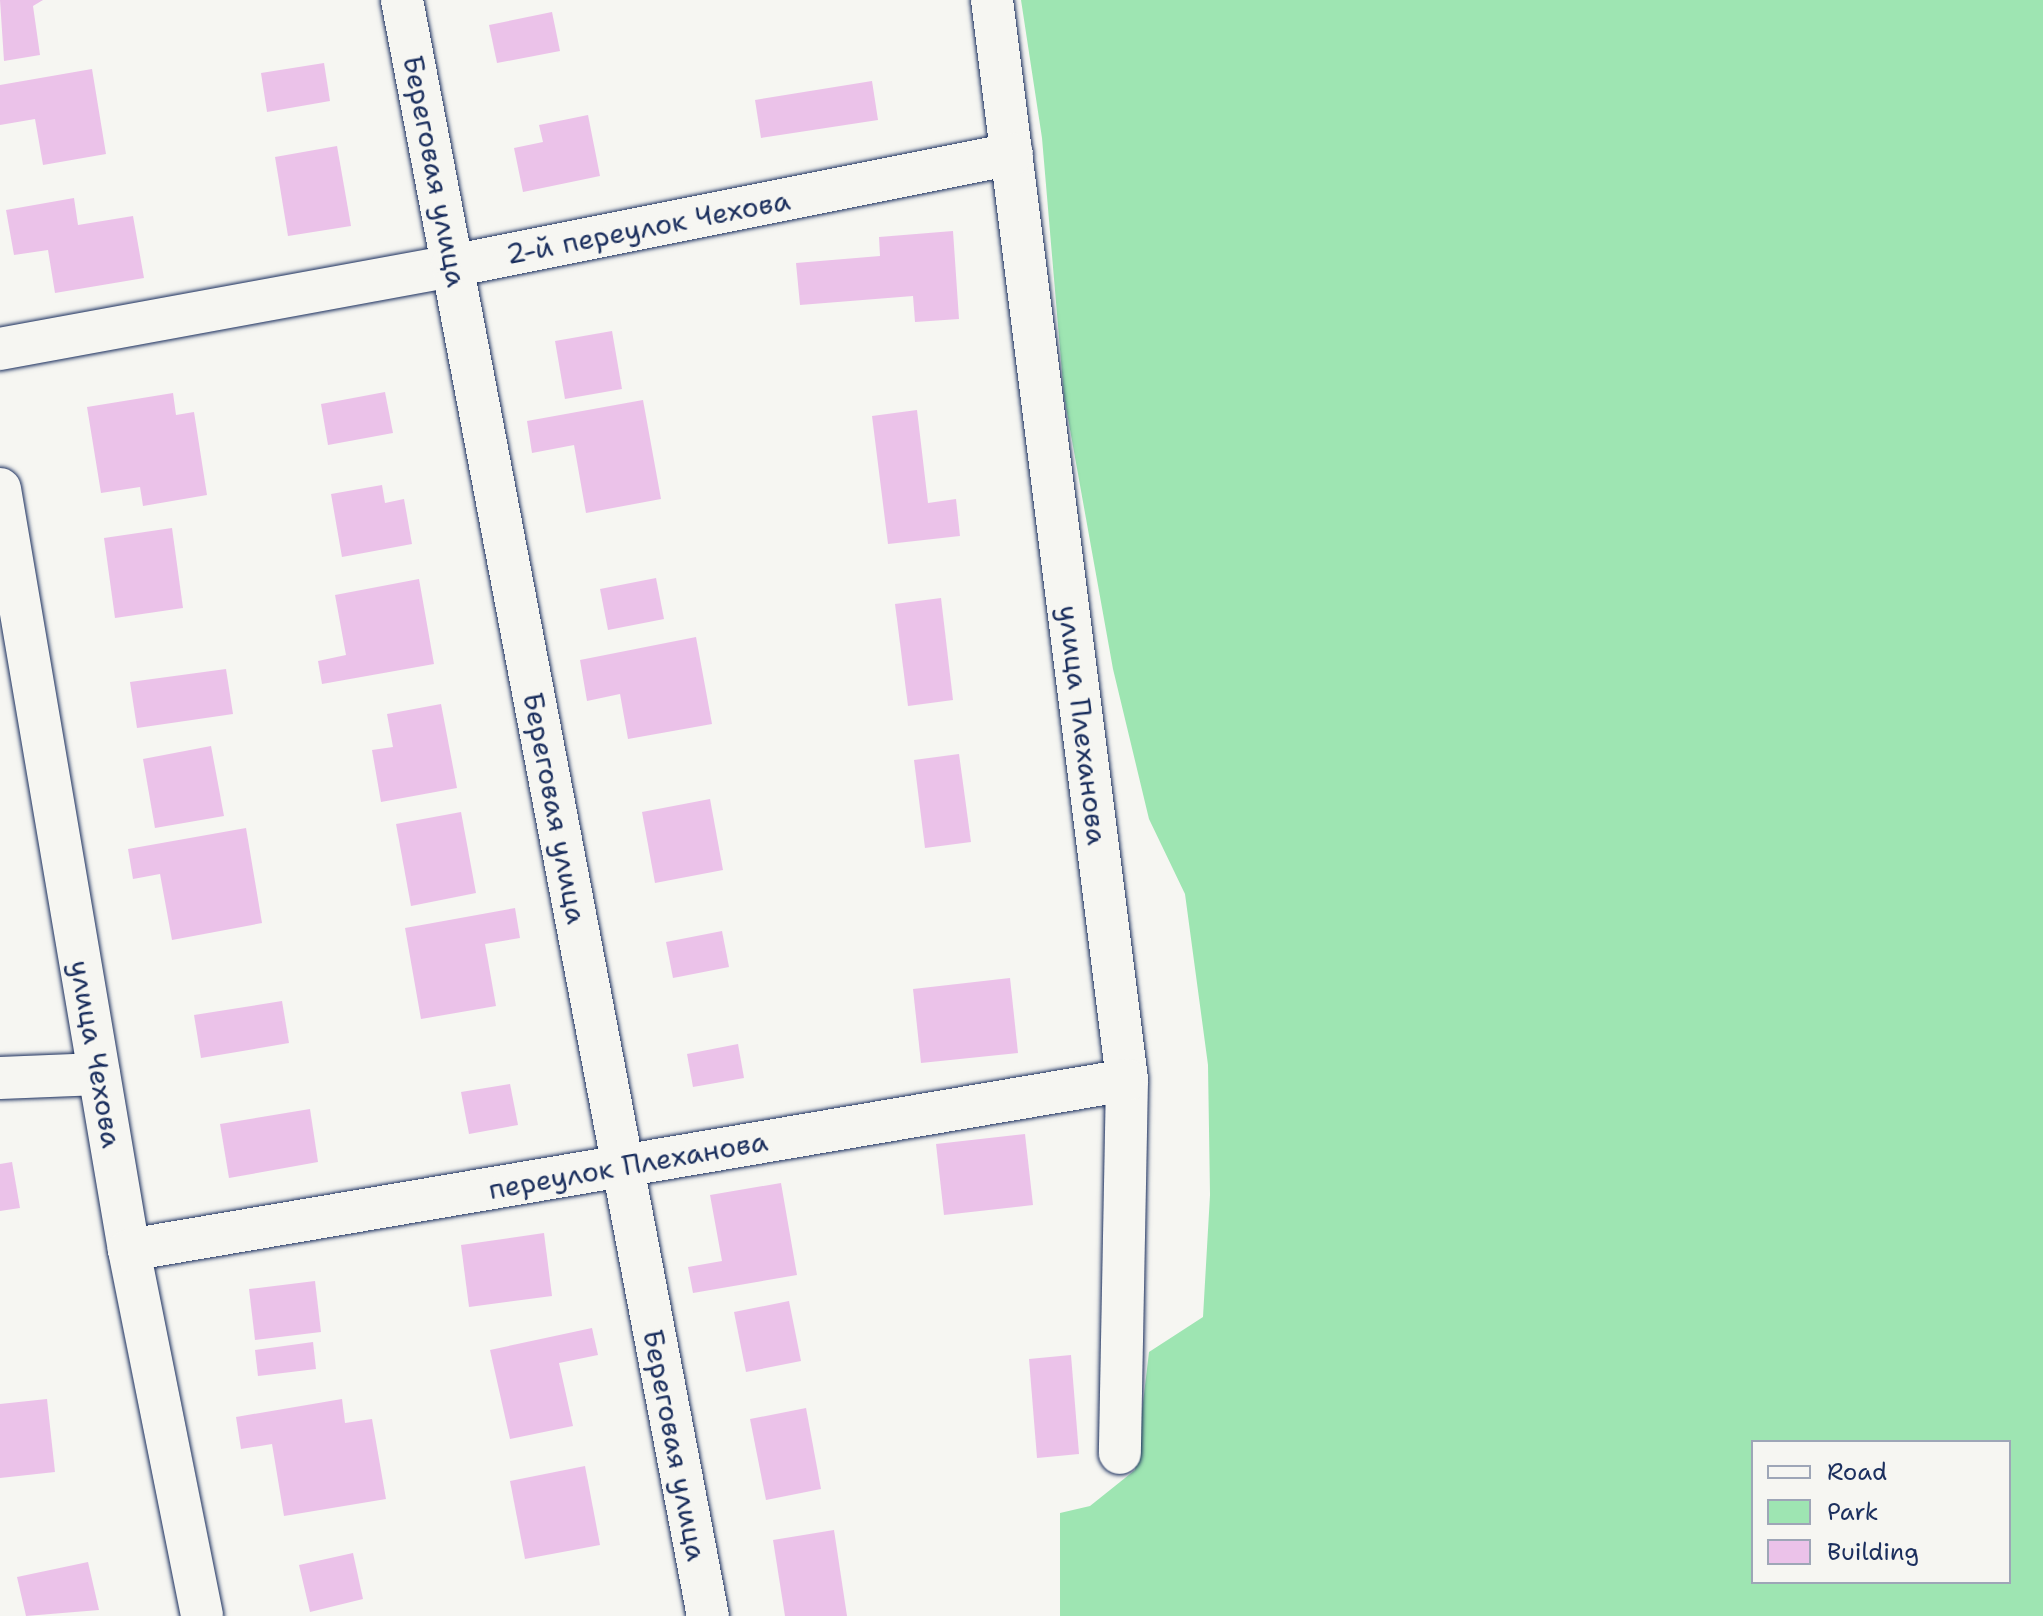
<!DOCTYPE html>
<meta charset="utf-8">
<style>
body{margin:0}
#map{position:relative;width:2043px;height:1616px;overflow:hidden;background:#f6f6f2;font-family:"Shantell Sans",sans-serif}
div>[style]{position:absolute}
.green>*{inset:0;background:#9ee5b2}
.building>*{inset:0;background:#ebc2e9}
.roads{filter:drop-shadow(0 0 2px #1b2f5e) drop-shadow(0 0 2px #1b2f5e)}
.street>*{height:42px;margin:-21px;padding:0 21px;transform-origin:21px;border-radius:21px;background:#f6f6f2}
span{translate:-50% -50%;white-space:nowrap;text-align:center;line-height:1.15;-webkit-text-stroke:6px #f6f6f2;paint-order:stroke}
.street-label{font-size:28px;color:#1b2f5e}
.legend{position:absolute;left:1751px;top:1440px;width:260px;height:144px;box-sizing:border-box;background:#f6f6f2;border:2px solid #9ea6b7;margin:0;padding:10px 14px;list-style:none;font-size:24px;color:#1b2f5e}
.legend li{display:flex;align-items:center;gap:16px;height:40px}
.legend b{width:40px;border:2px solid #9ea6b7}
</style>
<div id="map">
<div class="green">
<div style="clip-path:polygon(evenodd,1021px 0,2043px 0,2043px 1616px,1060px 1616px,1060px 1513px,1090px 1506px,1135px 1470px,1149px 1352px,1203px 1317px,1210px 1195px,1208px 1065px,1185px 894px,1149px 819px,1113px 669px,1064px 396px,1042px 138px,1021px 0,1753px 1442px,2009px 1442px,2009px 1582px,1753px 1582px,1753px 1442px)"></div>
</div>
<div class="building">
<div style="clip-path:polygon(0 0,43px 0,33px 6px,40px 55px,4px 61px)"></div>
<div style="clip-path:polygon(552px 12px,560px 51px,497px 63px,489px 25px)"></div>
<div style="clip-path:polygon(324px 63px,330px 101px,267px 112px,261px 73px)"></div>
<div style="clip-path:polygon(92px 69px,106px 154px,43px 165px,35px 119px,0 125px,0 85px)"></div>
<div style="clip-path:polygon(872px 81px,878px 120px,761px 138px,755px 100px)"></div>
<div style="clip-path:polygon(588px 115px,600px 176px,523px 192px,514px 148px,543px 142px,539px 125px)"></div>
<div style="clip-path:polygon(337px 146px,351px 226px,288px 236px,275px 157px)"></div>
<div style="clip-path:polygon(74px 198px,78px 225px,133px 216px,144px 278px,55px 293px,48px 250px,14px 255px,6px 210px)"></div>
<div style="clip-path:polygon(953px 231px,959px 319px,915px 322px,913px 296px,800px 305px,796px 263px,880px 256px,879px 237px)"></div>
<div style="clip-path:polygon(612px 331px,622px 389px,565px 399px,555px 341px)"></div>
<div style="clip-path:polygon(385px 392px,393px 433px,328px 445px,321px 404px)"></div>
<div style="clip-path:polygon(173px 393px,176px 415px,194px 412px,207px 495px,143px 506px,140px 487px,101px 493px,87px 407px)"></div>
<div style="clip-path:polygon(643px 400px,661px 499px,586px 513px,574px 445px,532px 453px,527px 421px)"></div>
<div style="clip-path:polygon(917px 410px,928px 503px,956px 499px,960px 536px,888px 544px,872px 416px)"></div>
<div style="clip-path:polygon(382px 485px,385px 503px,404px 499px,412px 544px,342px 557px,331px 494px)"></div>
<div style="clip-path:polygon(172px 528px,183px 608px,115px 618px,104px 538px)"></div>
<div style="clip-path:polygon(656px 578px,664px 619px,608px 630px,600px 589px)"></div>
<div style="clip-path:polygon(419px 579px,434px 664px,322px 684px,318px 661px,346px 655px,335px 595px)"></div>
<div style="clip-path:polygon(941px 598px,953px 700px,908px 706px,895px 604px)"></div>
<div style="clip-path:polygon(696px 637px,712px 724px,628px 739px,620px 694px,587px 701px,580px 660px)"></div>
<div style="clip-path:polygon(226px 669px,233px 714px,137px 728px,130px 682px)"></div>
<div style="clip-path:polygon(441px 704px,457px 788px,381px 802px,372px 750px,393px 747px,387px 714px)"></div>
<div style="clip-path:polygon(211px 746px,224px 816px,155px 828px,143px 759px)"></div>
<div style="clip-path:polygon(959px 754px,971px 842px,925px 848px,914px 760px)"></div>
<div style="clip-path:polygon(710px 799px,723px 870px,655px 883px,642px 812px)"></div>
<div style="clip-path:polygon(461px 812px,476px 893px,411px 906px,396px 824px)"></div>
<div style="clip-path:polygon(246px 828px,262px 923px,172px 940px,160px 874px,133px 879px,128px 849px)"></div>
<div style="clip-path:polygon(515px 908px,520px 938px,485px 944px,496px 1006px,421px 1019px,405px 928px)"></div>
<div style="clip-path:polygon(722px 931px,729px 967px,673px 978px,666px 942px)"></div>
<div style="clip-path:polygon(1010px 978px,1018px 1053px,921px 1063px,913px 989px)"></div>
<div style="clip-path:polygon(282px 1001px,289px 1043px,201px 1058px,194px 1015px)"></div>
<div style="clip-path:polygon(738px 1044px,744px 1078px,693px 1087px,687px 1054px)"></div>
<div style="clip-path:polygon(510px 1084px,518px 1125px,469px 1134px,461px 1092px)"></div>
<div style="clip-path:polygon(310px 1109px,318px 1162px,229px 1178px,220px 1124px)"></div>
<div style="clip-path:polygon(1025px 1134px,1033px 1205px,944px 1215px,936px 1144px)"></div>
<div style="clip-path:polygon(12px 1162px,20px 1208px,0 1211px,0 1164px)"></div>
<div style="clip-path:polygon(781px 1183px,797px 1275px,693px 1293px,688px 1267px,722px 1261px,710px 1195px)"></div>
<div style="clip-path:polygon(544px 1233px,552px 1296px,469px 1307px,461px 1245px)"></div>
<div style="clip-path:polygon(315px 1281px,321px 1332px,255px 1340px,249px 1289px)"></div>
<div style="clip-path:polygon(789px 1301px,801px 1361px,746px 1372px,734px 1312px)"></div>
<div style="clip-path:polygon(592px 1328px,598px 1355px,559px 1363px,573px 1426px,510px 1439px,490px 1350px)"></div>
<div style="clip-path:polygon(313px 1342px,316px 1369px,258px 1376px,255px 1350px)"></div>
<div style="clip-path:polygon(1071px 1355px,1079px 1454px,1037px 1458px,1029px 1359px)"></div>
<div style="clip-path:polygon(47px 1399px,55px 1472px,0 1478px,0 1404px)"></div>
<div style="clip-path:polygon(342px 1399px,345px 1423px,372px 1419px,386px 1499px,284px 1516px,272px 1444px,241px 1449px,236px 1417px)"></div>
<div style="clip-path:polygon(806px 1408px,821px 1489px,766px 1500px,750px 1419px)"></div>
<div style="clip-path:polygon(585px 1466px,600px 1545px,525px 1559px,510px 1481px)"></div>
<div style="clip-path:polygon(834px 1530px,847px 1616px,785px 1616px,773px 1540px)"></div>
<div style="clip-path:polygon(353px 1553px,363px 1599px,310px 1612px,299px 1565px)"></div>
<div style="clip-path:polygon(88px 1562px,99px 1610px,26px 1616px,17px 1577px)"></div>
</div>
<div class="roads">
<div class="street">
<div style="left:402px;top:0;width:1645px;rotate:79.28deg"></div>
<div style="left:992px;top:0;width:1088px;rotate:82.87deg"></div>
<div style="left:1127px;top:1080px;width:373px;rotate:91.1deg"></div>
<div style="left:0;top:349px;width:460px;rotate:-10.4deg"></div>
<div style="left:452px;top:266px;width:571px;rotate:-11.31deg"></div>
<div style="left:0;top:489px;width:772px;rotate:80.38deg"></div>
<div style="left:129px;top:1250px;width:373px;rotate:78.7deg"></div>
<div style="left:0;top:1078px;width:99px;rotate:-2.3deg"></div>
<div style="left:129px;top:1250px;width:1012px;rotate:-9.67deg"></div>
</div>
</div>
<div class="street-label">
<span style="left:435px;top:171px;rotate:79deg">Береговая улица</span>
<span style="left:648px;top:227px;rotate:-11deg">2-й переулок Чехова</span>
<span style="left:1083px;top:725px;rotate:83deg">улица Плеханова</span>
<span style="left:555px;top:808px;rotate:79deg">Береговая улица</span>
<span style="left:96px;top:1054px;rotate:80deg">улица Чехова</span>
<span style="left:628px;top:1165px;rotate:-10deg">переулок Плеханова</span>
<span style="left:675px;top:1445px;rotate:79deg">Береговая улица</span>
</div>
<ul class="legend">
<li><b style="height:10px;background:#f6f6f2"></b>Road</li>
<li><b style="height:22px;background:#9ee5b2"></b>Park</li>
<li><b style="height:22px;background:#ebc2e9"></b>Building</li>
</ul>
</div>
